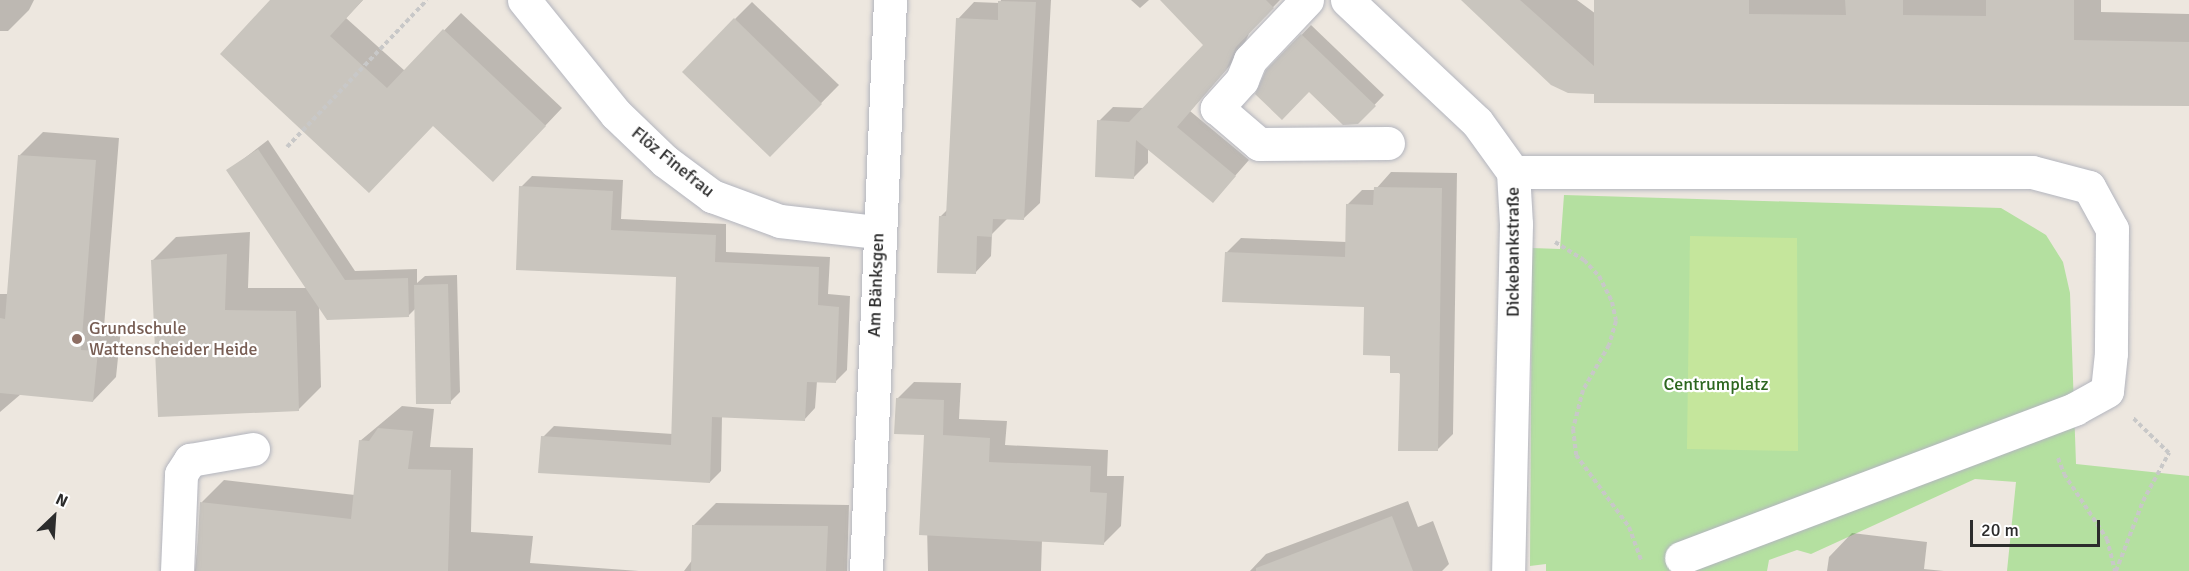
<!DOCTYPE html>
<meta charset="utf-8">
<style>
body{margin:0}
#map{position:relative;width:2189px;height:571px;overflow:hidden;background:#ede7df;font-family:Signika,sans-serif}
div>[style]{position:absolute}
.green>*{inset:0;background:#b4e0a0}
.pitch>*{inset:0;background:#c5e69c}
.shadow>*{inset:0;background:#0003}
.building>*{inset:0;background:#c9c5be}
.path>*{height:4px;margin-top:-2px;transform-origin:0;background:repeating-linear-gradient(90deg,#c8c8c8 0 4.5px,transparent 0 7.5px)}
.roads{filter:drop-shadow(0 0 2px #b3b5be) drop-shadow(0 0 2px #b3b5be)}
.minor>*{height:33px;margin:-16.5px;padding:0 16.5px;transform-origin:16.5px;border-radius:16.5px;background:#fff}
.dots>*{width:16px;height:16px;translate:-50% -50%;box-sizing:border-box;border:3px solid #fff;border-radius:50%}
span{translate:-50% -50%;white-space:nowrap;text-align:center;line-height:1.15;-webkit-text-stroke:4.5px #fff;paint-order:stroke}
.street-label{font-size:18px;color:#2c2c2c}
.education-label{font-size:18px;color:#785e54}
.left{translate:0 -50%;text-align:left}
.park-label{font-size:18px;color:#2c661f}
.north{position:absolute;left:24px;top:487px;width:60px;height:60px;-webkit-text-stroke:4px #fff;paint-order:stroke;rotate:25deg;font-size:16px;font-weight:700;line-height:24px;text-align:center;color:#2c2c2c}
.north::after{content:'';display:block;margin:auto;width:21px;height:27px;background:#2c2c2c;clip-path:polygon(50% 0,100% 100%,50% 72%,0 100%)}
.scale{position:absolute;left:1970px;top:520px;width:130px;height:27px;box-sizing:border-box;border:3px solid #2c2c2c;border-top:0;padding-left:8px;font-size:18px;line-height:21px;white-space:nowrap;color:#2c2c2c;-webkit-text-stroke:4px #fff;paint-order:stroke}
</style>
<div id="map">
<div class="green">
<div style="clip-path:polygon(1564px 195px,2001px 208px,2046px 235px,2063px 262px,2070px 293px,2076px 464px,2189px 476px,2189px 571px,2007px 571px,2016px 482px,1975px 479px,1811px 554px,1797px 550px,1769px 560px,1767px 571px,1546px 571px,1546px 564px,1530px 566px,1532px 248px,1560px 249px)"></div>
</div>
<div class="pitch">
<div style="clip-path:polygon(1690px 236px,1797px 238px,1798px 451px,1687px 449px)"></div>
</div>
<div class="shadow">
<div style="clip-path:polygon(0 0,34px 0,29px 10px,8px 31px,0 31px)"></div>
<div style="clip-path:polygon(272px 0,363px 0,346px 18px,405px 71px,461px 13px,562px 108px,510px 163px,433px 124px)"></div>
<div style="clip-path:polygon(1001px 0,1051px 0,1040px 203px,1023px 219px,1008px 218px,992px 234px,991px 256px,975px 273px,941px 216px,948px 209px,958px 19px,974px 2px,1000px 3px)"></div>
<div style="clip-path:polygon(1131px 0,1149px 0,1140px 8px)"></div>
<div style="clip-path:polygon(1163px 0,1280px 0,1250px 31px,1240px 54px,1190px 111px,1249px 160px,1213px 201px,1148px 149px,1148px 163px,1133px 178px,1099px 121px,1113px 107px,1144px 108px,1205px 45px)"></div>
<div style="clip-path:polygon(1464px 0,1577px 0,1596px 14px,1596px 0,2101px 0,2101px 12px,2189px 14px,2189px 105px,1596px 93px)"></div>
<div style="clip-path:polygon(752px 2px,839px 85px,770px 155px,735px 19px)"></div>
<div style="clip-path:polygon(1311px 25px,1384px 95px,1357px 123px,1309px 90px,1267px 71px)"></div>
<div style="clip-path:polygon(43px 132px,119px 138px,104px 327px,121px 329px,116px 377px,93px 401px,21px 394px,0 412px,0 294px,9px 294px,20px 155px)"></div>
<div style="clip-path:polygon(268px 140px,355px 271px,417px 269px,417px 283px,425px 276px,457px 275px,460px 392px,450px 402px,416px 308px,408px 316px,319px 306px,321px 387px,298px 410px,153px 260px,176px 237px,250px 232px,248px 288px,307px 288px,228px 171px)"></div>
<div style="clip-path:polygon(1391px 172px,1457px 173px,1453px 434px,1437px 450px,1366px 305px,1226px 253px,1241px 238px,1347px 242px,1347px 205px,1362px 190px,1375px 190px)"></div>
<div style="clip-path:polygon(532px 176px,623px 180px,621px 219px,726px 224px,726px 252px,830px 257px,828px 294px,850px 296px,847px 370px,836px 381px,817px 381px,815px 408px,804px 420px,722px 416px,721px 471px,710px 482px,543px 437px,554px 426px,673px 434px,678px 275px,521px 187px)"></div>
<div style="clip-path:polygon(914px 382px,961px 383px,959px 419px,1007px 421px,1005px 445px,1108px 450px,1107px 476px,1124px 476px,1121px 526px,1104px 543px,1042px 540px,1041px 571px,928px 571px,925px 434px,897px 399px)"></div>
<div style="clip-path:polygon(402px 406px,434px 409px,430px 447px,473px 448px,471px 532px,533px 536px,530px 563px,639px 571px,195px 571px,202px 502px,224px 480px,355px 495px,360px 441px)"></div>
<div style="clip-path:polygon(1408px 501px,1418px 527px,1433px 521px,1449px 564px,1442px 571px,1250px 571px,1266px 554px)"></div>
<div style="clip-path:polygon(716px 503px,849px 505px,847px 571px,684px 571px,693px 559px,694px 525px)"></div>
<div style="clip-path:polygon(1852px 533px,1927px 542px,1924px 569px,1944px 571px,1827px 571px,1829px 557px)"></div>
</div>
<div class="building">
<div style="clip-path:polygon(270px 0,363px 0,330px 36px,387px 88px,443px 29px,546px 126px,493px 182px,433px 126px,369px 193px,220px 54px)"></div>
<div style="clip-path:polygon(1160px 0,1266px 0,1274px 8px,1236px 47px,1226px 70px,1177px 127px,1236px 176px,1213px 203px,1136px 140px,1134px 179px,1095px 177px,1097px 120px,1129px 122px,1203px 45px)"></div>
<div style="clip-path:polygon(1461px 0,1520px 0,1594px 66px,1594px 0,1749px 0,1749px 14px,1846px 15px,1845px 0,1903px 0,1903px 15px,1986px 16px,1986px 0,2074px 0,2074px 40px,2189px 42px,2189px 106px,1594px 103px,1594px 94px,1568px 93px,1551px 85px)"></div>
<div style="clip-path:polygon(998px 1px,1036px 2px,1024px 220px,993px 219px,992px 237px,977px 236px,976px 274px,937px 273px,939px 216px,946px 216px,956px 18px,998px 20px)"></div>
<div style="clip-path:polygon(734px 18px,822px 104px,770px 157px,682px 72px)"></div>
<div style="clip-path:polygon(1301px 34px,1376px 106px,1358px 124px,1343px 125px,1309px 92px,1282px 120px,1255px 94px,1266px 70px)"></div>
<div style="clip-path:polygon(258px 149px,345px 280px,408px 278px,409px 317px,327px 320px,226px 170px)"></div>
<div style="clip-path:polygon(18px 155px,96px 160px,81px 350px,98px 351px,93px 402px,0 393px,0 318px,5px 319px)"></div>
<div style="clip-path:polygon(519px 186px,613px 191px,611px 230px,716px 235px,715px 262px,819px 267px,818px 305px,839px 307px,836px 383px,807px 382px,805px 421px,712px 417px,710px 483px,538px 473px,541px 436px,671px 445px,676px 277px,516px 270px)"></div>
<div style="clip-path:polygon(1374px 187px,1442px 188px,1438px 451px,1398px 451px,1400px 373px,1390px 373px,1390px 356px,1363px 355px,1364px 307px,1222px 302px,1225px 252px,1345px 257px,1346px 204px,1373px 205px)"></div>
<div style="clip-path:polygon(227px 254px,225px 310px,296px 311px,299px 411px,158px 417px,151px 260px)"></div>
<div style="clip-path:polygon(448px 284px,451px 404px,416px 404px,414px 285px)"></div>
<div style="clip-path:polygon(896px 398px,944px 400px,943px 435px,990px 438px,989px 462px,1091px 466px,1090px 492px,1107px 493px,1104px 545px,919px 535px,924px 435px,894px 434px)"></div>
<div style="clip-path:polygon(378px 428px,413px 431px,408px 469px,451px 470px,448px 571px,196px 571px,200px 502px,351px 519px,359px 440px,369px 441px)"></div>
<div style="clip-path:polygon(1392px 516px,1413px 571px,1256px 571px,1256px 568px)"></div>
<div style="clip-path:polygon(692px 525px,828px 526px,826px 571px,691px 571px)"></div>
</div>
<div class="path">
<div style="left:287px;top:147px;width:203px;rotate:-46.4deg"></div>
<div style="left:1555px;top:242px;width:34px;rotate:32deg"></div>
<div style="left:1584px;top:260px;width:22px;rotate:47deg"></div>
<div style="left:1599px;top:276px;width:29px;rotate:63deg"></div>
<div style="left:1612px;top:302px;width:19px;rotate:78deg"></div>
<div style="left:1616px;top:321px;width:25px;rotate:106deg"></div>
<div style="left:1609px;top:345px;width:52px;rotate:120deg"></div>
<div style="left:1583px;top:390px;width:40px;rotate:104.4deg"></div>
<div style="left:1573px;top:429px;width:26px;rotate:83deg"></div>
<div style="left:1576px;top:455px;width:89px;rotate:53.6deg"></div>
<div style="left:1629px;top:527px;width:35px;rotate:70deg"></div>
<div style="left:2058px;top:458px;width:17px;rotate:69deg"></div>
<div style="left:2064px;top:474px;width:78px;rotate:56.5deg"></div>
<div style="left:2107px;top:539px;width:33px;rotate:76deg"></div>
<div style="left:2116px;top:571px;width:75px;rotate:-68.9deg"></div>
<div style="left:2143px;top:501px;width:55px;rotate:-61.6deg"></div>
<div style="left:2169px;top:453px;width:50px;rotate:-135.8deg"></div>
</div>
<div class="roads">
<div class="minor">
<div style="left:524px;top:0;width:146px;rotate:51.1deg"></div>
<div style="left:616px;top:114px;width:68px;rotate:43.8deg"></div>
<div style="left:665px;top:161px;width:59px;rotate:36.7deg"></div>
<div style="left:712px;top:196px;width:72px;rotate:20.2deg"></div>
<div style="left:780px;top:221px;width:98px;rotate:6.5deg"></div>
<div style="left:1307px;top:0;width:83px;rotate:133.5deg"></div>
<div style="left:1250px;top:60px;width:22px;rotate:112deg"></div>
<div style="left:1242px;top:80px;width:38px;rotate:132deg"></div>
<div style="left:1217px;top:108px;width:55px;rotate:40.6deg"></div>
<div style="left:1259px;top:144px;width:129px;rotate:-0.4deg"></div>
<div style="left:1347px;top:0;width:178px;rotate:43.2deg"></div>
<div style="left:1477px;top:122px;width:62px;rotate:54.2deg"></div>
<div style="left:1513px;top:172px;width:52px;rotate:86.7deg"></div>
<div style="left:1516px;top:224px;width:347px;rotate:91.3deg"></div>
<div style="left:1513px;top:172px;width:519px"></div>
<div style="left:2032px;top:172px;width:59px;rotate:14.7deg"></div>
<div style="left:2089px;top:187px;width:48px;rotate:61.3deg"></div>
<div style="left:2112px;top:229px;width:124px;rotate:90.5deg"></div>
<div style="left:2111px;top:353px;width:38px;rotate:96deg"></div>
<div style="left:2107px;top:391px;width:37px;rotate:151deg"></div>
<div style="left:2075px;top:409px;width:421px;rotate:159.3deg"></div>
<div style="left:177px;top:571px;width:97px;rotate:-87.6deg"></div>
<div style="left:181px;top:474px;width:17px;rotate:-57deg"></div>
<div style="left:190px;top:460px;width:64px;rotate:-9.9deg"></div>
<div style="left:866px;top:571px;width:572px;rotate:-87.59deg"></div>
</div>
</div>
<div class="dots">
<div style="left:77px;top:339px;background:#8d6e63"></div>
</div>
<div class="street-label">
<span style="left:673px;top:162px;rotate:39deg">Flöz Finefrau</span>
<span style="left:1513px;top:252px;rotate:-90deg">Dickebankstraße</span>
<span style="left:876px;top:285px;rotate:-88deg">Am Bänksgen</span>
</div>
<div class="education-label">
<span class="left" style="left:89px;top:339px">Grundschule<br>Wattenscheider Heide</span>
</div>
<div class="park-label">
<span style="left:1716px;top:384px">Centrumplatz</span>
</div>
<div class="north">N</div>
<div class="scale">20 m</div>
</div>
